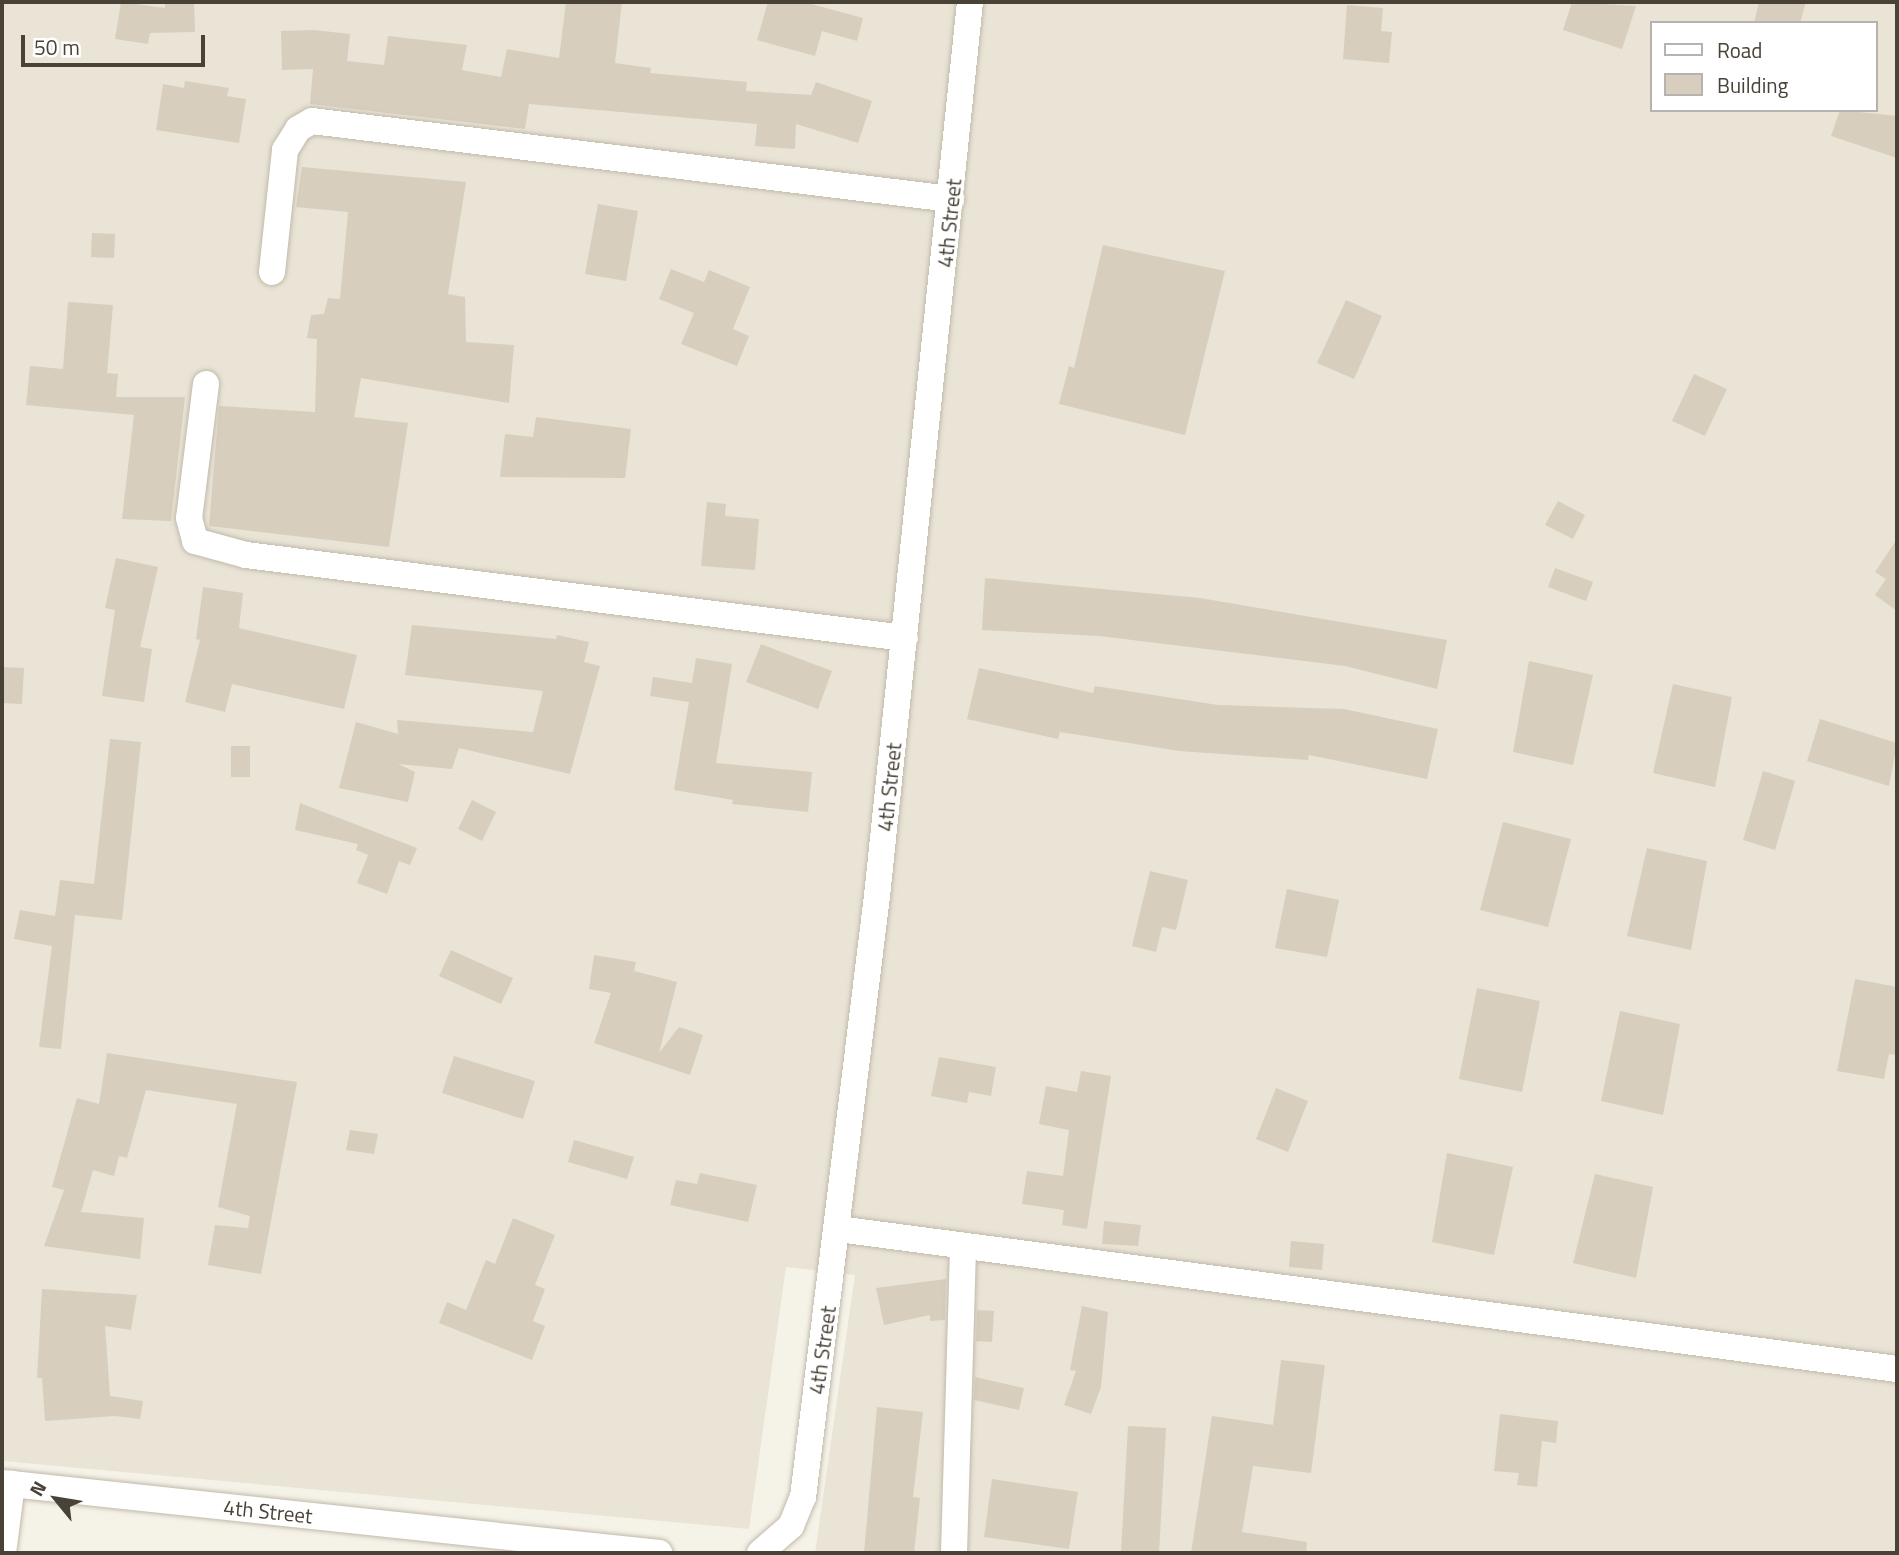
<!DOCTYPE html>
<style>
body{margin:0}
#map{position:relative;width:1899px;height:1555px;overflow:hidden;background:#f5f2e8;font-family:"Titillium Web",sans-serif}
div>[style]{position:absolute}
.residential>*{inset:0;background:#e9e4d6}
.building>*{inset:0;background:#d8cebd}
.roads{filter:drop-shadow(0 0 2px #c1baaa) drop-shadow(0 0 2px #c1baaa)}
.street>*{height:26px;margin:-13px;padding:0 13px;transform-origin:13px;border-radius:13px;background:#fff}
span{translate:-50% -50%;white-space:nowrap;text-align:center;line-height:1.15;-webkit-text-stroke:6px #fff;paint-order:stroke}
.street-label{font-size:21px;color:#494236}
.frame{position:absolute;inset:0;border:4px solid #494236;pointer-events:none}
.legend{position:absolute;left:1650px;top:21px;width:228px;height:91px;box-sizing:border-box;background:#fff;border:2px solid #b6b3af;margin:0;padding:9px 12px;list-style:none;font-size:21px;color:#494236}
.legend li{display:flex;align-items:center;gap:14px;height:35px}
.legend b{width:35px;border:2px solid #b6b3af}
.north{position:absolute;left:21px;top:1464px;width:70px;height:70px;-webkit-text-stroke:5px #fff;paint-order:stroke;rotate:300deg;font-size:19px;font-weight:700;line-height:28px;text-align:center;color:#494236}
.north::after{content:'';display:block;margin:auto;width:24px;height:32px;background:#494236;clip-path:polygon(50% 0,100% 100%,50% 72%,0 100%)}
.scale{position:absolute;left:21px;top:35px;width:184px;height:32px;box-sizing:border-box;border:4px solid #494236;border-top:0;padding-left:9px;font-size:21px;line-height:24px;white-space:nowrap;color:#494236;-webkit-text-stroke:5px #fff;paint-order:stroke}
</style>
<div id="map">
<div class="residential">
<div style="clip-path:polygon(evenodd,2px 2px,1897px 2px,1897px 1553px,815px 1553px,855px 1275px,786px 1267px,749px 1529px,2px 1461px,2px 2px,1652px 23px,1876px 23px,1876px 110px,1652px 110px,1652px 23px)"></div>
</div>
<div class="building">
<div style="clip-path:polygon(121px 2px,165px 8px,165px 2px,194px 2px,195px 32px,150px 33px,148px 44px,115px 39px)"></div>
<div style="clip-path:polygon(566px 2px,622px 2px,615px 63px,651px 68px,650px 73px,747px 82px,746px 91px,811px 95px,816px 82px,872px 101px,858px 143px,796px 124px,795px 149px,755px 146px,757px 124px,529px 104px,525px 129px,310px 104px,313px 69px,282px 70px,281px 31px,314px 30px,350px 34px,347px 61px,384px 65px,388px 36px,467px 45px,462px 70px,501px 77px,507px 49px,559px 58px)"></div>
<div style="clip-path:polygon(768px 2px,804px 2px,863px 18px,857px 41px,822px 31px,815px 56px,757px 40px)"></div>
<div style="clip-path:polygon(1572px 2px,1636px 6px,1622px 49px,1563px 30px)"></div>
<div style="clip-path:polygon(1759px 2px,1806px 2px,1800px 23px,1754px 23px)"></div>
<div style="clip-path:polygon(1347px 5px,1383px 8px,1381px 31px,1392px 32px,1389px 63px,1343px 59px)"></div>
<div style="clip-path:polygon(185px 81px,229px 88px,227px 96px,246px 99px,239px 143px,156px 130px,163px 84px,184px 88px)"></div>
<div style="clip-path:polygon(1840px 110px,1897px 116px,1897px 158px,1831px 136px)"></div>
<div style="clip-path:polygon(302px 167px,466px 182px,448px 294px,465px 297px,466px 342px,514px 345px,509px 403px,361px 378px,354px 417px,408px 423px,389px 547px,209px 526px,219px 406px,315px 412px,317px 339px,307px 338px,311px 315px,324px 314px,328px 298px,340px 299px,348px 212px,296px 207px)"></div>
<div style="clip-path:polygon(598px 204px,638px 211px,626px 281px,585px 274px)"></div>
<div style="clip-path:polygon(92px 233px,115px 234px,114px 258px,91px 257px)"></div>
<div style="clip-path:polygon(1103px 245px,1225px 271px,1185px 435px,1059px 404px,1069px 366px,1074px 368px)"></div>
<div style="clip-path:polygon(671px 269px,704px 282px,709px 270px,750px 287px,733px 329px,749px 336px,737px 366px,681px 344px,694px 313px,659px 299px)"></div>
<div style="clip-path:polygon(1346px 300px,1382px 316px,1354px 379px,1317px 363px)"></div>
<div style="clip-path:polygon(68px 302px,113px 305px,107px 373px,118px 374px,116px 397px,185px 397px,171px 521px,122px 519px,134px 415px,26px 405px,30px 366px,63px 369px)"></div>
<div style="clip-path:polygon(1694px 374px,1727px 389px,1705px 436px,1672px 421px)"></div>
<div style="clip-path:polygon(536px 417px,631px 429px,625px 478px,500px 477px,505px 434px,533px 437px)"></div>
<div style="clip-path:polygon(1558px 501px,1585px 515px,1573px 539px,1545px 525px)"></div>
<div style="clip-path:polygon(707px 502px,726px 504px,725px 516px,759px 519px,755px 570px,701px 566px)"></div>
<div style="clip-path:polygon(1897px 539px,1897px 611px,1875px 595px,1886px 579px,1875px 572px)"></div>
<div style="clip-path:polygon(116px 558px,158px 567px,140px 647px,152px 649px,144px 702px,102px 696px,115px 610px,105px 608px)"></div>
<div style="clip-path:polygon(1555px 568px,1593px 582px,1586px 601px,1548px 587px)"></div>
<div style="clip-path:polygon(985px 578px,1200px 598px,1447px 640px,1437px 689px,1345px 666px,1099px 636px,982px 630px)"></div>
<div style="clip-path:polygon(203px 587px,243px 593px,239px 628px,357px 655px,344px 709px,232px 684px,225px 712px,185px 702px,200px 640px,196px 639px)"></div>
<div style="clip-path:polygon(412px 625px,556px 639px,557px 635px,589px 642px,584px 662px,600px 666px,570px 774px,459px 748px,452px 769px,398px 764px,415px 772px,408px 802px,339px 788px,356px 722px,398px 734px,397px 720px,533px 732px,543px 691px,405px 675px)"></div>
<div style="clip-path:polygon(761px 644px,832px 671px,818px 709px,746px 682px)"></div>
<div style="clip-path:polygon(696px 658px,732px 664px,716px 763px,812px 772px,808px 812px,732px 804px,733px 800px,674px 790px,689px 702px,650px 696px,653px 677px,692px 683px)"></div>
<div style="clip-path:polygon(1529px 661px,1593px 675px,1573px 765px,1513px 752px)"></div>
<div style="clip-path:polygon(2px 667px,24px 668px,22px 704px,2px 703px)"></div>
<div style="clip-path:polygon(979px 668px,1093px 693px,1095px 686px,1218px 705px,1344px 709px,1438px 729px,1427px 779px,1309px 755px,1308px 760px,1179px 751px,1060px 732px,1058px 739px,967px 719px)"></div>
<div style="clip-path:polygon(1673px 684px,1732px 697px,1715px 787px,1653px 773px)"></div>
<div style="clip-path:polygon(1820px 719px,1897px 743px,1889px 786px,1807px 761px)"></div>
<div style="clip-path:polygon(110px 739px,141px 742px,122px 920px,75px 915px,61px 1049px,39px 1047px,52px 946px,14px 939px,20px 910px,55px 916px,60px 880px,94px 884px)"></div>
<div style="clip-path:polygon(231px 746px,250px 746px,250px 777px,231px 777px)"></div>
<div style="clip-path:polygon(1763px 771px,1795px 781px,1775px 850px,1743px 840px)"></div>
<div style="clip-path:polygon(472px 800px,496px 812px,482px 841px,458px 829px)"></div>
<div style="clip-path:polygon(300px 803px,417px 848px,410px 865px,399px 861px,387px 894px,357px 883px,368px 855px,356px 850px,358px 844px,295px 830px)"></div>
<div style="clip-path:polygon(1503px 822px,1571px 839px,1548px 927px,1480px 910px)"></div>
<div style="clip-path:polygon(1647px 848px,1707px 861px,1691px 950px,1627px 936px)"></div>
<div style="clip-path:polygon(1150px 871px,1188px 880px,1176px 930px,1162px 927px,1156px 952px,1132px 946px)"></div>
<div style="clip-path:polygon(1287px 889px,1339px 900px,1327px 957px,1275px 948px)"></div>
<div style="clip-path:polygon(451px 950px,513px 978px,501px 1004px,439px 976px)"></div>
<div style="clip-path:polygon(594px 955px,636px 962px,634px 971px,677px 982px,659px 1053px,679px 1027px,703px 1035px,690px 1075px,594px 1043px,611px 993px,589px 989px)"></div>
<div style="clip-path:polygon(1855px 979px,1897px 987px,1897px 1055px,1889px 1054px,1884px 1079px,1837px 1071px)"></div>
<div style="clip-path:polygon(1477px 988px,1540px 1001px,1522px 1092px,1459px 1079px)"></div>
<div style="clip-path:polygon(1620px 1011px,1680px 1024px,1663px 1115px,1601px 1101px)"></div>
<div style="clip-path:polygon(107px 1053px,297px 1082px,261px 1274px,208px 1265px,215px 1225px,248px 1228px,250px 1216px,218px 1207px,237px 1104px,146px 1090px,127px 1158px,119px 1156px,114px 1176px,93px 1170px,81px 1212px,144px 1218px,140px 1259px,44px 1246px,64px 1190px,52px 1187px,77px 1098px,99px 1104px)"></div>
<div style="clip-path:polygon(454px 1056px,535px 1081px,523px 1119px,442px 1093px)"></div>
<div style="clip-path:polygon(939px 1057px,996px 1067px,991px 1096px,969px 1092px,967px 1103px,931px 1096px)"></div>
<div style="clip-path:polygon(1081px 1071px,1111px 1076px,1087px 1229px,1062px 1225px,1064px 1210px,1022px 1204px,1027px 1171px,1063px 1176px,1069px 1130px,1039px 1124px,1046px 1086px,1077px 1092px)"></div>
<div style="clip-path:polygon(1276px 1088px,1308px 1101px,1288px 1152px,1256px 1139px)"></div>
<div style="clip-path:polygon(350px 1130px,378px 1134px,374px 1154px,346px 1150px)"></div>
<div style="clip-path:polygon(574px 1140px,634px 1157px,627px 1179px,568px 1162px)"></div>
<div style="clip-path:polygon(1447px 1153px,1513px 1167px,1494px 1255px,1432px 1242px)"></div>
<div style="clip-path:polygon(700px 1173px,757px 1185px,748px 1222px,670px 1205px,676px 1180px,697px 1184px)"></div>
<div style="clip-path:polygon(1595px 1174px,1653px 1187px,1636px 1278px,1573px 1263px)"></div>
<div style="clip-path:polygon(513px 1218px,555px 1235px,535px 1285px,545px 1289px,533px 1321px,545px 1326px,532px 1360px,439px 1323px,447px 1302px,466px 1310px,486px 1260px,495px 1264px)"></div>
<div style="clip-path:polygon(1104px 1221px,1141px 1225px,1138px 1246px,1102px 1244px)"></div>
<div style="clip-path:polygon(1291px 1241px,1324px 1244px,1322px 1270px,1289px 1267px)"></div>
<div style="clip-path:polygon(946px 1279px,945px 1320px,930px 1321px,930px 1315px,884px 1325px,876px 1288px)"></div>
<div style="clip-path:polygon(42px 1289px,137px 1295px,131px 1330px,105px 1326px,110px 1396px,143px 1401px,140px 1419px,115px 1416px,45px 1421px,42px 1378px,37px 1378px)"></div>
<div style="clip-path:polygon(1082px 1306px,1108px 1312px,1101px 1387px,1091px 1414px,1064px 1405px,1076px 1371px,1070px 1370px)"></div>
<div style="clip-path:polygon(977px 1310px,994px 1311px,992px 1342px,976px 1341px)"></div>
<div style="clip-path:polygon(1281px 1360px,1325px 1365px,1311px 1473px,1253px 1466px,1242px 1532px,1307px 1542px,1306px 1553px,1191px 1553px,1212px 1416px,1273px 1425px)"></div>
<div style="clip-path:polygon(975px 1377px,1024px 1388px,1019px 1410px,974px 1400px)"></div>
<div style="clip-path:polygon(877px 1407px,923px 1412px,913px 1497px,920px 1498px,914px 1553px,864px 1553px)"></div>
<div style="clip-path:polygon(1500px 1414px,1558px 1421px,1556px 1443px,1542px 1441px,1537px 1487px,1517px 1485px,1519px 1473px,1494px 1471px)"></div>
<div style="clip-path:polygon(1128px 1426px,1166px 1428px,1159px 1553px,1121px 1553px)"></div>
<div style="clip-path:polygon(992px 1479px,1078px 1492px,1069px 1549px,984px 1537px)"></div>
</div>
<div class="roads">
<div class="street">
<div style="left:272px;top:272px;width:123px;rotate:-83.9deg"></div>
<div style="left:285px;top:150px;width:25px;rotate:-58deg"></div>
<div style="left:298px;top:129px;width:16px;rotate:-30deg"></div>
<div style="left:312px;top:121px;width:644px;rotate:6.96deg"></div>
<div style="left:206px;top:384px;width:135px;rotate:97.2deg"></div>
<div style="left:189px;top:518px;width:24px;rotate:75deg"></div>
<div style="left:195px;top:541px;width:53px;rotate:15.4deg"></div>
<div style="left:246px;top:555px;width:664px;rotate:7.18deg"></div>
<div style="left:838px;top:1229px;width:1068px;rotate:7.53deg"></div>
<div style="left:2px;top:1483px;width:661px;rotate:6.08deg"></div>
<div style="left:3px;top:1553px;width:70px;rotate:-82.6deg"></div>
<div style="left:760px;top:1553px;width:41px;rotate:-41.1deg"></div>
<div style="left:791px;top:1526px;width:31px;rotate:-68deg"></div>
<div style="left:803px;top:1497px;width:606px;rotate:-82.98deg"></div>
<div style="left:877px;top:896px;width:899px;rotate:-84.06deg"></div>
<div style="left:954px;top:1553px;width:307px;rotate:-88.3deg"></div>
</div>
</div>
<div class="street-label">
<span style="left:949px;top:223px;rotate:-84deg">4th Street</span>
<span style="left:889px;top:787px;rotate:-84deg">4th Street</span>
<span style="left:822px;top:1350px;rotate:-82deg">4th Street</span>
<span style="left:268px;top:1511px;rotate:6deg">4th Street</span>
</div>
<div class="frame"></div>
<ul class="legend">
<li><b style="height:9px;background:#fff"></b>Road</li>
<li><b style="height:19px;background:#d8cebd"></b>Building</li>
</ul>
<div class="north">N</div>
<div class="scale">50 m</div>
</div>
